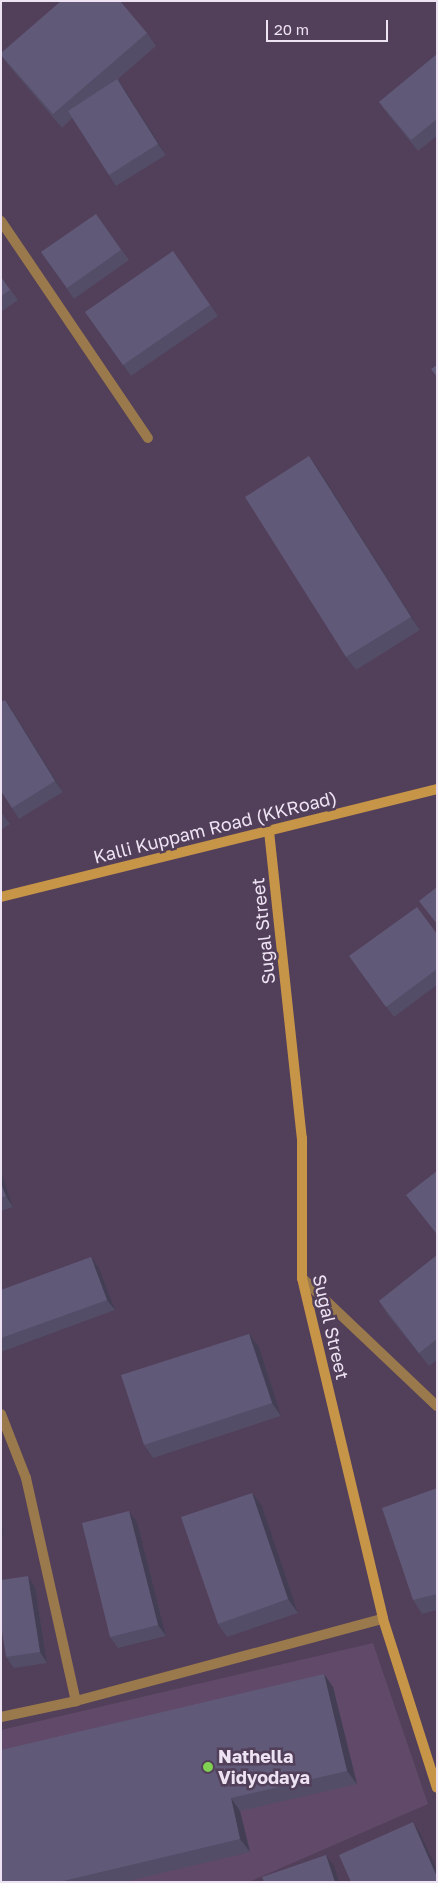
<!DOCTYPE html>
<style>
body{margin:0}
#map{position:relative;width:438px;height:1883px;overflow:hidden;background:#523f5a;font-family:"Golos Text",sans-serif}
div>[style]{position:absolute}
.built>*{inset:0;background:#604969}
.street>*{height:10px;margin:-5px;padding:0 5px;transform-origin:5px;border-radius:5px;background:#9a7a4c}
.secondary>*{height:10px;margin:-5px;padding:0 5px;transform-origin:5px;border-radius:5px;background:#c79548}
.wall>*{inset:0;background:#534d67}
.shaded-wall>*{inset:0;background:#443e54}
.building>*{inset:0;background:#615978}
.dots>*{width:14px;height:14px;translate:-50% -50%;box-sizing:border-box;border:2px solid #523f5a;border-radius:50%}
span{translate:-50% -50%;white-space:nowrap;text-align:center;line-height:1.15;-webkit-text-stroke:5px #523f5a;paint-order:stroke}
.street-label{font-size:18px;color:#eee3f3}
.poi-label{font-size:18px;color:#eee3f3;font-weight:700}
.left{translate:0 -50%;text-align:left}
.frame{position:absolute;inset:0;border:2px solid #eee3f3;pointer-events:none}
.scale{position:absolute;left:266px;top:20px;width:122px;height:22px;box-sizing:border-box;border:2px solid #eee3f3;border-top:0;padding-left:6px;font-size:15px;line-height:18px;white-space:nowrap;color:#eee3f3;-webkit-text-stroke:4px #523f5a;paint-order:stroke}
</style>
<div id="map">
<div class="built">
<div style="clip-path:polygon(373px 1643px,428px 1804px,249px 1882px,1px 1882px,1px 1730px)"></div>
</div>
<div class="street">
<div style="left:1px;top:221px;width:262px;rotate:55.9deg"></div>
<div style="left:302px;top:1278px;width:186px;rotate:43.5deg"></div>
<div style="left:1px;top:1414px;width:69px;rotate:68.7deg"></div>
<div style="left:26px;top:1478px;width:229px;rotate:77.4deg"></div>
<div style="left:1px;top:1717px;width:77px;rotate:-12deg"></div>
<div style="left:76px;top:1701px;width:318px;rotate:-15deg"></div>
</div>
<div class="secondary">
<div style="left:269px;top:831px;width:309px;rotate:83.9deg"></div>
<div style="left:302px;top:1138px;width:140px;rotate:90deg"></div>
<div style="left:302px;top:1278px;width:350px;rotate:76.6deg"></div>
<div style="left:383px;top:1619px;width:177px;rotate:72.3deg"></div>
<div style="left:1px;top:897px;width:449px;rotate:-13.9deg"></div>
</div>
<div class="wall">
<div style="clip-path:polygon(147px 33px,156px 46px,118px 79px,166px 155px,116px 186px,72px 118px,62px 128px,10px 67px,1px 55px)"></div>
<div style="clip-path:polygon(437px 54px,437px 136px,418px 151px,387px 113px,379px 102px)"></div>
<div style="clip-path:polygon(96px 214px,129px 260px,74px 299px,41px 252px)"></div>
<div style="clip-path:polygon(173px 251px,218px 316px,131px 376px,85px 312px)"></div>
<div style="clip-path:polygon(1px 277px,18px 300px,1px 312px)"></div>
<div style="clip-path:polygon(319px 470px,420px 630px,356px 670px,346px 657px)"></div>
<div style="clip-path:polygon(12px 710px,63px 792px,19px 819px,12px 808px)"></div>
<div style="clip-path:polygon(1px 812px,10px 824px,1px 830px)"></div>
<div style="clip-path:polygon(437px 934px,437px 985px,394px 1017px,357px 967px)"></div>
<div style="clip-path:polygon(437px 1171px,437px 1235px,406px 1195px)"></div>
<div style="clip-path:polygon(1px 1172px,13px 1207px,1px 1211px)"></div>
<div style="clip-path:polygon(437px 1255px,437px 1360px,429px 1366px,388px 1315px,379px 1301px)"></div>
<div style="clip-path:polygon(91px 1257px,99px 1268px,115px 1310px,1px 1352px,1px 1290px)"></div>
<div style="clip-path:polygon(249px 1334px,259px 1347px,281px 1416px,153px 1458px,144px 1445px)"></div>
<div style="clip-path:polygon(437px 1488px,437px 1610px,422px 1614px,413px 1600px)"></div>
<div style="clip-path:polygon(252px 1493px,262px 1506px,298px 1613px,227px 1637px,218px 1624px)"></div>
<div style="clip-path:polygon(129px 1511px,137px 1522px,166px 1636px,118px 1648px,110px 1637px)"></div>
<div style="clip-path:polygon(28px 1576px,35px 1587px,47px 1663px,14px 1668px,6px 1657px)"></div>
<div style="clip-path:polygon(324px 1674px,333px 1687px,357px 1784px,240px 1811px,250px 1852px,124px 1882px,1px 1882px)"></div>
</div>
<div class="shaded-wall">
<div style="clip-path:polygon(117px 79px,125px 90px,166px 155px,158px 144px)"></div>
<div style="clip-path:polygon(309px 456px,319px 470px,420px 630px,411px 617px)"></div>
<div style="clip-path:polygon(5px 700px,12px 710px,63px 792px,55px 781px)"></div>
<div style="clip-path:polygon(1px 1172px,13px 1207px,6px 1196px,1px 1184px)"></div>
<div style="clip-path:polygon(91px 1257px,99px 1268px,115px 1310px,107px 1300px)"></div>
<div style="clip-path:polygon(249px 1334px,259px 1347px,281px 1416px,272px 1403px)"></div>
<div style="clip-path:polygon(252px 1493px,262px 1506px,298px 1613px,288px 1599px)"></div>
<div style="clip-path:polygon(129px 1511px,137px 1522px,166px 1636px,158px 1625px)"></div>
<div style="clip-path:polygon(1px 1518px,4px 1536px,1px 1532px)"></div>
<div style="clip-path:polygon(28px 1576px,35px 1587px,47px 1663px,40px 1652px)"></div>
<div style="clip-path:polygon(324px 1674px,333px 1687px,357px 1784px,347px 1771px)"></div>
<div style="clip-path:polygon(231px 1798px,240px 1811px,250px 1852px,240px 1839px)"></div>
<div style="clip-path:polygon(413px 1822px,420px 1833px,437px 1870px,437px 1877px)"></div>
<div style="clip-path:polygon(326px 1855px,334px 1866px,339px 1882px,335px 1882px)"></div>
</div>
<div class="building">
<div style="clip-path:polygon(61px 1px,120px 1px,147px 33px,53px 114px,1px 55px,1px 53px)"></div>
<div style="clip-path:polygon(437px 54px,437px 119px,411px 140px,379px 102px)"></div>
<div style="clip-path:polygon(117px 79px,158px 144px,109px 175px,68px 111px)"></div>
<div style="clip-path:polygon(96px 214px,121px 250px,67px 288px,41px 252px)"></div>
<div style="clip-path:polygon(173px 251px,210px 305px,123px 365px,85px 312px)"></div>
<div style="clip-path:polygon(1px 277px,10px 290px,1px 296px)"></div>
<div style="clip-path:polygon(437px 365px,437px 377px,431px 369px)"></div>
<div style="clip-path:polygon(309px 456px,411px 617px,346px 657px,245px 497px)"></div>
<div style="clip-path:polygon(5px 700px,55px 781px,12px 808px,1px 791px,1px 702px)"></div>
<div style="clip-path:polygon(437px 887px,437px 924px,419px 901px)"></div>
<div style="clip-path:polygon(417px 907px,437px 934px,437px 969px,386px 1007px,349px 956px)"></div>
<div style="clip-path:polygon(437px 1171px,437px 1234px,406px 1195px)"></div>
<div style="clip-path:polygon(1px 1184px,6px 1196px,1px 1198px)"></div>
<div style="clip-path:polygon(437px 1255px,437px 1339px,419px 1353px,379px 1301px)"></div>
<div style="clip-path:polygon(91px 1257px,107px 1300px,1px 1338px,1px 1290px)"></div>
<div style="clip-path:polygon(249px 1334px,272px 1403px,144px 1445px,121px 1375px)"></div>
<div style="clip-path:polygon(437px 1488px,437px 1594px,413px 1600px,382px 1508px)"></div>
<div style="clip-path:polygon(252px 1493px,288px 1599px,218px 1624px,181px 1517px)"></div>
<div style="clip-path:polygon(129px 1511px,158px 1625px,110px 1637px,82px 1523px)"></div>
<div style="clip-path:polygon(28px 1576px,40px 1652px,6px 1657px,1px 1625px,1px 1580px)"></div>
<div style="clip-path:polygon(324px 1674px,347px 1771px,231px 1798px,240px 1839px,59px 1882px,1px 1882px,1px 1750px)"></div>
<div style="clip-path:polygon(413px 1822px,437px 1877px,437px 1882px,351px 1882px,339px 1855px)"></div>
<div style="clip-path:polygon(326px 1855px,335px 1882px,264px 1882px,262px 1877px)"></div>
</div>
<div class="dots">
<div style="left:208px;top:1767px;background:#80d051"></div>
</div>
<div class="street-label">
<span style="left:215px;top:827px;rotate:-14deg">Kalli Kuppam Road (KKRoad)</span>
<span style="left:263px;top:931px;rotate:-96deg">Sugal Street</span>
<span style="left:331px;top:1327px;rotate:77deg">Sugal Street</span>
</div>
<div class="poi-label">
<span class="left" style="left:218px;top:1767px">Nathella<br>Vidyodaya</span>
</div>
<div class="frame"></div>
<div class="scale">20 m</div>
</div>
